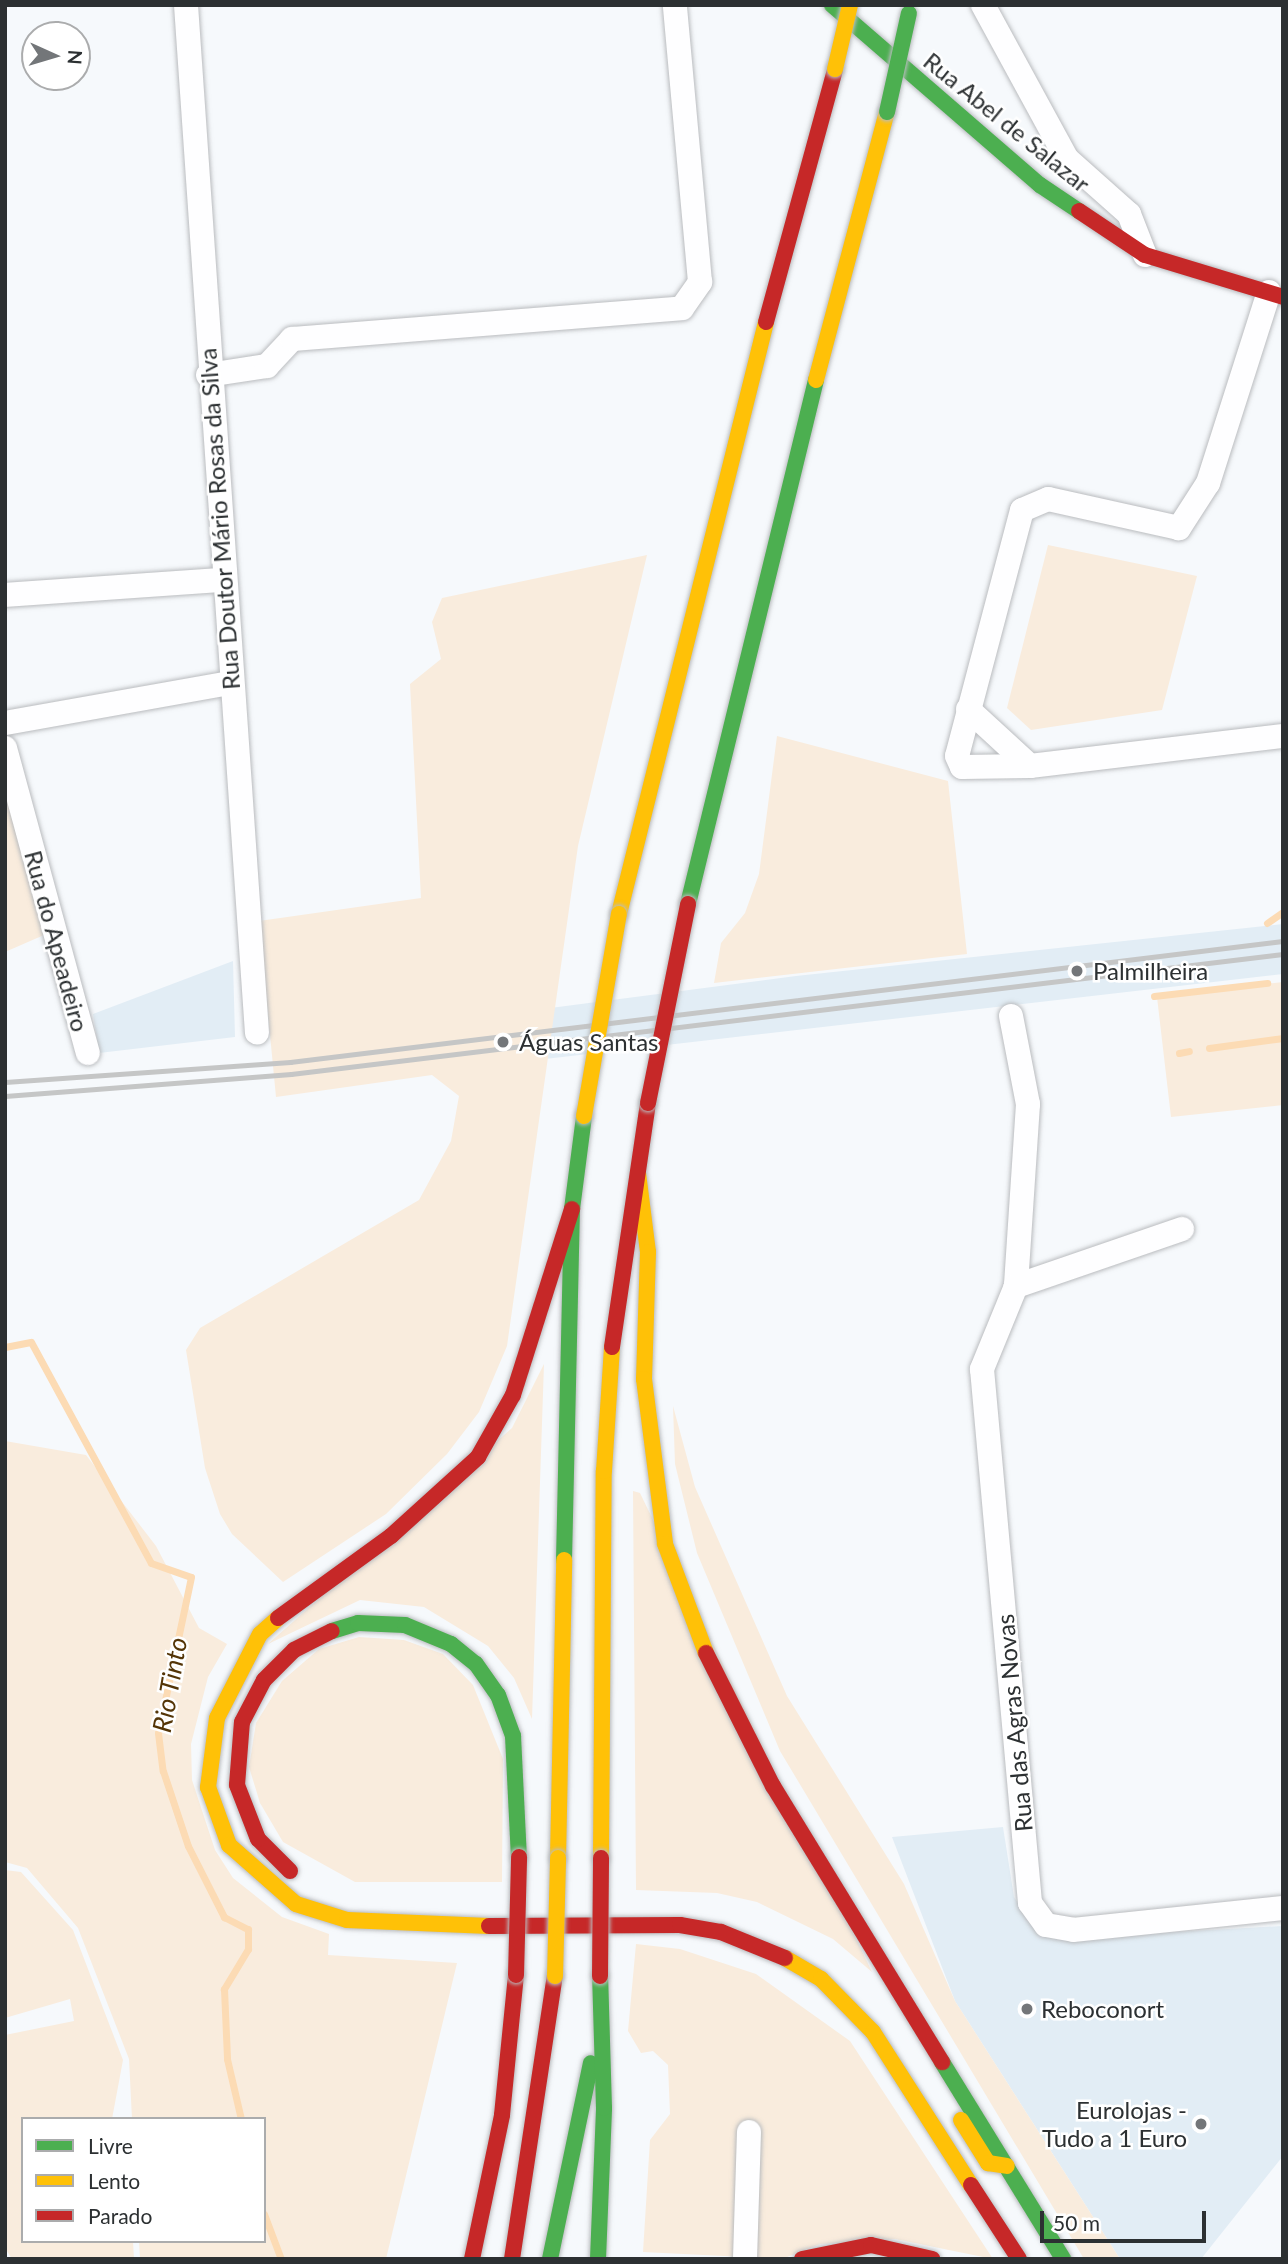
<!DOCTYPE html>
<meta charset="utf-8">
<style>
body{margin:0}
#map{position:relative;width:1288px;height:2264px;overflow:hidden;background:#f6f9fc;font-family:Lato,sans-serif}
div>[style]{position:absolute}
.built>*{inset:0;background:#e2edf5}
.green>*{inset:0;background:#f9ecdd}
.stream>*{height:7px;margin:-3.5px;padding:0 3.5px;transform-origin:3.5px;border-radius:3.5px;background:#fcdbb4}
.roads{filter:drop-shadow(0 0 2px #babcbf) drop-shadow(0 0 2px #babcbf)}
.street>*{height:24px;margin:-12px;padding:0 12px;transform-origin:12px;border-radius:12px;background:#fefeff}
.fast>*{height:16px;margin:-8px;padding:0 8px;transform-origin:8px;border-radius:8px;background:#4caf50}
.slow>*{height:16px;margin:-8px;padding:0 8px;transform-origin:8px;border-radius:8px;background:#ffc107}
.jam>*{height:16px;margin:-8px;padding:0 8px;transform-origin:8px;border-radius:8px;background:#c62828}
.rail>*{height:5px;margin:-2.5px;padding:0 2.5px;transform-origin:2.5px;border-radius:2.5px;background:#c5c6c6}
.bridges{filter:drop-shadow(0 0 2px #babcbf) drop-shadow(0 0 2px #babcbf)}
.fast-bridge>*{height:16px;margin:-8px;padding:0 8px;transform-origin:8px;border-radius:8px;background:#4caf50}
.slow-bridge>*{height:16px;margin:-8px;padding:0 8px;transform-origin:8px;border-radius:8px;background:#ffc107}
.jam-bridge>*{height:16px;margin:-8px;padding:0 8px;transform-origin:8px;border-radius:8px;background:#c62828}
.dots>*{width:19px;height:19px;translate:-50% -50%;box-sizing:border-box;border:4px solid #fff;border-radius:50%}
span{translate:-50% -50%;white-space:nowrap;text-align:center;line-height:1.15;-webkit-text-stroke:5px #fff;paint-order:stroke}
.street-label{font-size:24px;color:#2c3032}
.poi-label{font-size:24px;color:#2c3032}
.left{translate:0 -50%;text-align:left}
.right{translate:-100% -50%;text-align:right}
.water-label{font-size:26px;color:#543507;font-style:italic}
.frame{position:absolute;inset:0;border:7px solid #2c3032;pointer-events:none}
.legend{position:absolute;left:21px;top:2117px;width:245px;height:126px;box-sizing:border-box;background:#fff;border:2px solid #abacad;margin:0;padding:9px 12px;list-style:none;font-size:21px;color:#2c3032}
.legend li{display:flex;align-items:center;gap:14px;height:35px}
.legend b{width:35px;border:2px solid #abacad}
.north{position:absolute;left:21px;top:21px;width:70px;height:70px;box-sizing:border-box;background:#fff;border:2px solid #abacad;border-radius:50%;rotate:94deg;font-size:19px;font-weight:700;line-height:28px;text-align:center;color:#2c3032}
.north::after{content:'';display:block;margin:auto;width:24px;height:32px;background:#737679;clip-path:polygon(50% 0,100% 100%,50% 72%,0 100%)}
.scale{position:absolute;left:1040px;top:2211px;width:166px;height:32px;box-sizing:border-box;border:4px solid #2c3032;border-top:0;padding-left:9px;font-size:21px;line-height:24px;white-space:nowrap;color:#2c3032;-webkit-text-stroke:5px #fff;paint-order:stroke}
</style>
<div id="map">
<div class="built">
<div style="clip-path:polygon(1283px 924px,1283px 974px,293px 1088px,288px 1042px,796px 976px)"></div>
<div style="clip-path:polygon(233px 961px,235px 1037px,99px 1053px,93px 1014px)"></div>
<div style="clip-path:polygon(1003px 1827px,1014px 1897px,1036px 1932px,1068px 1938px,1283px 1926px,1283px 2156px,1201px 2259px,1120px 2259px,955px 2001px,892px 1837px)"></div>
</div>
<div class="green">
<div style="clip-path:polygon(1048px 545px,1197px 576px,1162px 710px,1031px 730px,1007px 708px)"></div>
<div style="clip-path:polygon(647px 555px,578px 846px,507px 1346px,479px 1412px,447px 1454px,386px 1514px,283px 1582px,232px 1534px,220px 1514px,205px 1468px,186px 1350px,200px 1328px,419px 1200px,451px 1141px,459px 1096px,432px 1075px,276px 1097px,259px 921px,421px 898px,410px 684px,441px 659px,432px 622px,442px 598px)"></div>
<div style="clip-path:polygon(777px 736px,948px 781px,967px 954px,714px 983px,721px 943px,745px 913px,759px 874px)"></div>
<div style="clip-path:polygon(5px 782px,44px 935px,5px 952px)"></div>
<div style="clip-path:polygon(1283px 982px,1283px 1105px,1171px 1117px,1157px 997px)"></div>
<div style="clip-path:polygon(544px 1364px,532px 1719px,514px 1678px,488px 1646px,424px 1607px,360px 1600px,268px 1644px,512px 1428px)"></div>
<div style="clip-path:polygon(673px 1406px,695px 1487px,787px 1696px,904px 1884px,955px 2001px,1120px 2259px,1084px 2259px,780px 1751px,697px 1553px,675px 1464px)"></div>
<div style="clip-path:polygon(5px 1441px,86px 1455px,156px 1546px,199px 1628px,227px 1644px,208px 1677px,191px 1744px,192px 1780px,215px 1850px,233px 1878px,282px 1917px,329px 1934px,328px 1955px,457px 1963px,386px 2259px,140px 2259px,139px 2241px,264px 2241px,264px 2119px,132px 2119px,129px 2059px,78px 1928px,27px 1868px,5px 1862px)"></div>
<div style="clip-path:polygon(633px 1491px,640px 1493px,872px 1972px,833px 1939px,757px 1902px,717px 1893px,636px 1890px)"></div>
<div style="clip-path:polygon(359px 1637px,404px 1640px,443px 1654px,473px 1685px,503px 1759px,502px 1882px,355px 1882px,283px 1842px,260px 1803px,249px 1767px,256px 1723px,282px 1681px,319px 1649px)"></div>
<div style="clip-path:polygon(5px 1870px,21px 1872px,73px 1930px,123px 2060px,112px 2119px,23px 2119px,23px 2241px,133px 2241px,134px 2259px,12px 2259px,5px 2248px,5px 2035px,74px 2021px,70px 1999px,5px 2018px)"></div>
<div style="clip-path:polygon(636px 1944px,680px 1949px,756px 1974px,850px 2041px,993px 2259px,895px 2239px,820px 2244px,782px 2259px,643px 2252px,650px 2140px,670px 2114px,668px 2065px,653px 2051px,641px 2053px,628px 2031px)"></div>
</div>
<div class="stream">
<div style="left:1267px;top:923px;width:19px;rotate:-35deg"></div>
<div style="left:1154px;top:996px;width:114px;rotate:-6.6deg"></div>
<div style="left:1209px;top:1048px;width:75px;rotate:-7.7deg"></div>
<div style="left:1179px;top:1053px;width:10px;rotate:-11deg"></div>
<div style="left:5px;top:1347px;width:26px;rotate:-11deg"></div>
<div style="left:31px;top:1342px;width:251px;rotate:61.5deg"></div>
<div style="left:151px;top:1563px;width:42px;rotate:19.3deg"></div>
<div style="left:191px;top:1577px;width:159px;rotate:101.9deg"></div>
<div style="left:158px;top:1733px;width:38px;rotate:83deg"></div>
<div style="left:163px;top:1771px;width:79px;rotate:71.6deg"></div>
<div style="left:188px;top:1846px;width:80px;rotate:63.1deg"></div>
<div style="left:224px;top:1917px;width:27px;rotate:27deg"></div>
<div style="left:248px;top:1929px;width:20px;rotate:90deg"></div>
<div style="left:248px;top:1949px;width:47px;rotate:121deg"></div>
<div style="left:224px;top:1989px;width:70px;rotate:87.5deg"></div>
<div style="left:227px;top:2059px;width:62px;rotate:76.9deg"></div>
<div style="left:264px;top:2214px;width:48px;rotate:69.3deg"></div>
</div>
<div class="roads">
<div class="street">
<div style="left:186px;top:5px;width:1030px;rotate:86.05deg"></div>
<div style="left:983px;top:5px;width:175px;rotate:61.4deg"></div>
<div style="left:1067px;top:159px;width:83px;rotate:41.6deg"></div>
<div style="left:1129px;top:214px;width:44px;rotate:68.7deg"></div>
<div style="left:1269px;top:292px;width:201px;rotate:107.7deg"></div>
<div style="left:1208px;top:483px;width:54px;rotate:122.8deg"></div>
<div style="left:1179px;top:528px;width:134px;rotate:-167.5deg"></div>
<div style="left:1048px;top:499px;width:28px;rotate:157deg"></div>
<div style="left:1022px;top:510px;width:254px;rotate:104.8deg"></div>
<div style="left:957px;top:756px;width:12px;rotate:66deg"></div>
<div style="left:962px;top:767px;width:68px;rotate:-0.8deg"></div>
<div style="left:1030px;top:766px;width:255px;rotate:-6.8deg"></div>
<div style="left:208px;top:375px;width:60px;rotate:-8.7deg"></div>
<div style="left:267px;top:366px;width:37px;rotate:-47deg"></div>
<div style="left:292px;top:339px;width:391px;rotate:-4.5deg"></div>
<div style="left:682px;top:308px;width:32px;rotate:-55deg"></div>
<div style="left:700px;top:282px;width:278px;rotate:-95.2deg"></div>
<div style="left:5px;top:595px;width:218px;rotate:-4deg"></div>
<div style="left:968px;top:709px;width:84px;rotate:42.6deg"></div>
<div style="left:5px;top:723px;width:229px;rotate:-10.1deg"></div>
<div style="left:5px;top:748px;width:316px;rotate:74.8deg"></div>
<div style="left:1011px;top:1016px;width:90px;rotate:79.1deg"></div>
<div style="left:1028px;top:1104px;width:182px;rotate:93.8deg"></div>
<div style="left:1182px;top:1229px;width:176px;rotate:161deg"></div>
<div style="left:1016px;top:1286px;width:90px;rotate:112.3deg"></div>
<div style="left:982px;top:1369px;width:536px;rotate:84.86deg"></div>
<div style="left:1030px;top:1903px;width:27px;rotate:54deg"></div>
<div style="left:1046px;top:1925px;width:27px;rotate:10deg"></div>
<div style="left:1073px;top:1930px;width:211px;rotate:-6deg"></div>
<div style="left:745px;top:2259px;width:127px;rotate:-88.2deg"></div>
</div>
<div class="fast">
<div style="left:832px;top:5px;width:275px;rotate:40.9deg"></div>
<div style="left:1040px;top:185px;width:47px;rotate:33.7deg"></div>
<div style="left:688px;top:904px;width:539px;rotate:-76.27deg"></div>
<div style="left:564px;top:1560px;width:351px;rotate:-88.7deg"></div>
<div style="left:572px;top:1209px;width:94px;rotate:-82.6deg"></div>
<div style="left:332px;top:1631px;width:27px;rotate:-17deg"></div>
<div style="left:358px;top:1623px;width:47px;rotate:2.4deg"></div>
<div style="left:405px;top:1625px;width:50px;rotate:22.4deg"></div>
<div style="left:451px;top:1644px;width:32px;rotate:39deg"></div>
<div style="left:476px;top:1664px;width:38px;rotate:55deg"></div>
<div style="left:498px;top:1695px;width:44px;rotate:69.9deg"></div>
<div style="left:513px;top:1736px;width:121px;rotate:87.2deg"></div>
<div style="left:942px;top:2062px;width:231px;rotate:58.4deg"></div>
<div style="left:550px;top:2259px;width:200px;rotate:-78.2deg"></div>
<div style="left:598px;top:2259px;width:151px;rotate:-87.7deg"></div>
<div style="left:604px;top:2108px;width:132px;rotate:-91.7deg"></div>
</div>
<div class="slow">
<div style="left:816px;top:380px;width:277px;rotate:-75.2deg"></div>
<div style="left:619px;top:914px;width:610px;rotate:-76.05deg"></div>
<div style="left:638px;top:1173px;width:80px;rotate:82.8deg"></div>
<div style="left:648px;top:1252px;width:127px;rotate:91.8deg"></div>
<div style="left:644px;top:1379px;width:166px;rotate:82.7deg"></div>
<div style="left:665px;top:1544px;width:116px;rotate:69.4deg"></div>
<div style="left:278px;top:1618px;width:24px;rotate:138deg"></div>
<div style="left:260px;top:1634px;width:94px;rotate:117.1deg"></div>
<div style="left:217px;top:1718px;width:70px;rotate:97.4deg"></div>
<div style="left:208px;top:1787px;width:62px;rotate:70.1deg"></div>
<div style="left:229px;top:1845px;width:89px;rotate:41.4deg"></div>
<div style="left:296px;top:1904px;width:53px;rotate:17.4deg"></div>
<div style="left:347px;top:1920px;width:142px;rotate:2.4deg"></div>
<div style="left:558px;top:1858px;width:298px;rotate:-88.8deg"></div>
<div style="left:601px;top:1858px;width:387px;rotate:-89.6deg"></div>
<div style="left:604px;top:1471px;width:124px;rotate:-86.3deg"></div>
<div style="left:785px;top:1958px;width:42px;rotate:30.3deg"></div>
<div style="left:821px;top:1979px;width:74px;rotate:45.5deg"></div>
<div style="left:873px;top:2032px;width:182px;rotate:57.4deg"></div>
<div style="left:961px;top:2120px;width:51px;rotate:57.9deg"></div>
<div style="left:988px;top:2163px;width:19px;rotate:9deg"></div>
</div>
<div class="jam">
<div style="left:1079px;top:211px;width:79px;rotate:33.7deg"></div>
<div style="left:1145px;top:255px;width:144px;rotate:16.9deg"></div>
<div style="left:766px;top:322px;width:262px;rotate:-74.7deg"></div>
<div style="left:612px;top:1347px;width:247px;rotate:-81.6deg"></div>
<div style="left:278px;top:1618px;width:140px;rotate:-36deg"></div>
<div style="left:391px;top:1536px;width:118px;rotate:-42.2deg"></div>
<div style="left:478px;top:1457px;width:71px;rotate:-60.6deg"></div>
<div style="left:513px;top:1395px;width:195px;rotate:-72.4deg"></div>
<div style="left:706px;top:1653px;width:149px;rotate:63.3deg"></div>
<div style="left:773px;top:1786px;width:324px;rotate:58.5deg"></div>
<div style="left:290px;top:1871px;width:45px;rotate:-135deg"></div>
<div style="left:258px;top:1839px;width:58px;rotate:-111.3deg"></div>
<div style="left:237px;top:1785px;width:63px;rotate:-85.5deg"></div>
<div style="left:242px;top:1722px;width:47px;rotate:-62.4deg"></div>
<div style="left:264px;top:1680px;width:42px;rotate:-45deg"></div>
<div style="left:294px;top:1650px;width:42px;rotate:-26.6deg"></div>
<div style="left:489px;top:1926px;width:191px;rotate:-0.3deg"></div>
<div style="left:680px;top:1925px;width:42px;rotate:9.7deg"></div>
<div style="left:721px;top:1932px;width:69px;rotate:22.1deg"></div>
<div style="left:971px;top:2185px;width:88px;rotate:57deg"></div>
<div style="left:472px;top:2259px;width:147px;rotate:-78.2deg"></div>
<div style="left:502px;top:2115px;width:141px;rotate:-84.3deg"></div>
<div style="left:512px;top:2259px;width:286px;rotate:-81.4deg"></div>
<div style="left:802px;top:2259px;width:70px;rotate:-11.5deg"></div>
<div style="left:871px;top:2245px;width:63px;rotate:12.9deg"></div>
</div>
</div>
<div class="rail">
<div style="left:5px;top:1082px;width:286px;rotate:-4deg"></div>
<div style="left:290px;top:1062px;width:1000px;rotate:-6.95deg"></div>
<div style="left:5px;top:1096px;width:287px;rotate:-4.4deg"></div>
<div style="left:291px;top:1074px;width:999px;rotate:-6.9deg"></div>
</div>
<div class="bridges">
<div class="fast-bridge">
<div style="left:887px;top:112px;width:101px;rotate:-77.5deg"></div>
</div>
<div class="slow-bridge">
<div style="left:835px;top:69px;width:66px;rotate:-76.8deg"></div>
<div style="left:584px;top:1116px;width:205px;rotate:-80.2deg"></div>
<div style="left:555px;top:1976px;width:118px;rotate:-88.5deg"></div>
</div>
<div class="jam-bridge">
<div style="left:648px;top:1103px;width:203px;rotate:-78.6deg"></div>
<div style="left:516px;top:1975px;width:118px;rotate:-88.5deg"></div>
<div style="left:600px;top:1976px;width:118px;rotate:-89.5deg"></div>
</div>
</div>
<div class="dots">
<div style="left:1077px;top:971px;background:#737679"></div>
<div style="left:503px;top:1042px;background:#737679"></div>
<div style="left:1027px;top:2009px;background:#737679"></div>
<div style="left:1201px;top:2124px;background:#737679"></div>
</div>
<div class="street-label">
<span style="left:1007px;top:122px;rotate:39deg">Rua Abel de Salazar</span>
<span style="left:219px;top:519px;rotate:-94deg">Rua Doutor Mário Rosas da Silva</span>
<span style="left:57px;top:941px;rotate:75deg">Rua do Apeadeiro</span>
<span style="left:1014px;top:1723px;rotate:-95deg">Rua das Agras Novas</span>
</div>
<div class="poi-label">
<span class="left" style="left:1093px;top:971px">Palmilheira</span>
<span class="left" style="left:519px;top:1042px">Águas Santas</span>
<span class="left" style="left:1041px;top:2009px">Reboconort</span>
<span class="right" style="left:1187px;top:2124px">Eurolojas -<br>Tudo a 1 Euro</span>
</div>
<div class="water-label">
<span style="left:170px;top:1685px;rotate:-80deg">Rio Tinto</span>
</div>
<div class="frame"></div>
<ul class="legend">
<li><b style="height:9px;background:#4caf50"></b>Livre</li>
<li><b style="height:9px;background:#ffc107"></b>Lento</li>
<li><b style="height:9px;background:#c62828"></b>Parado</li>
</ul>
<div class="north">N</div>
<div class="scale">50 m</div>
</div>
